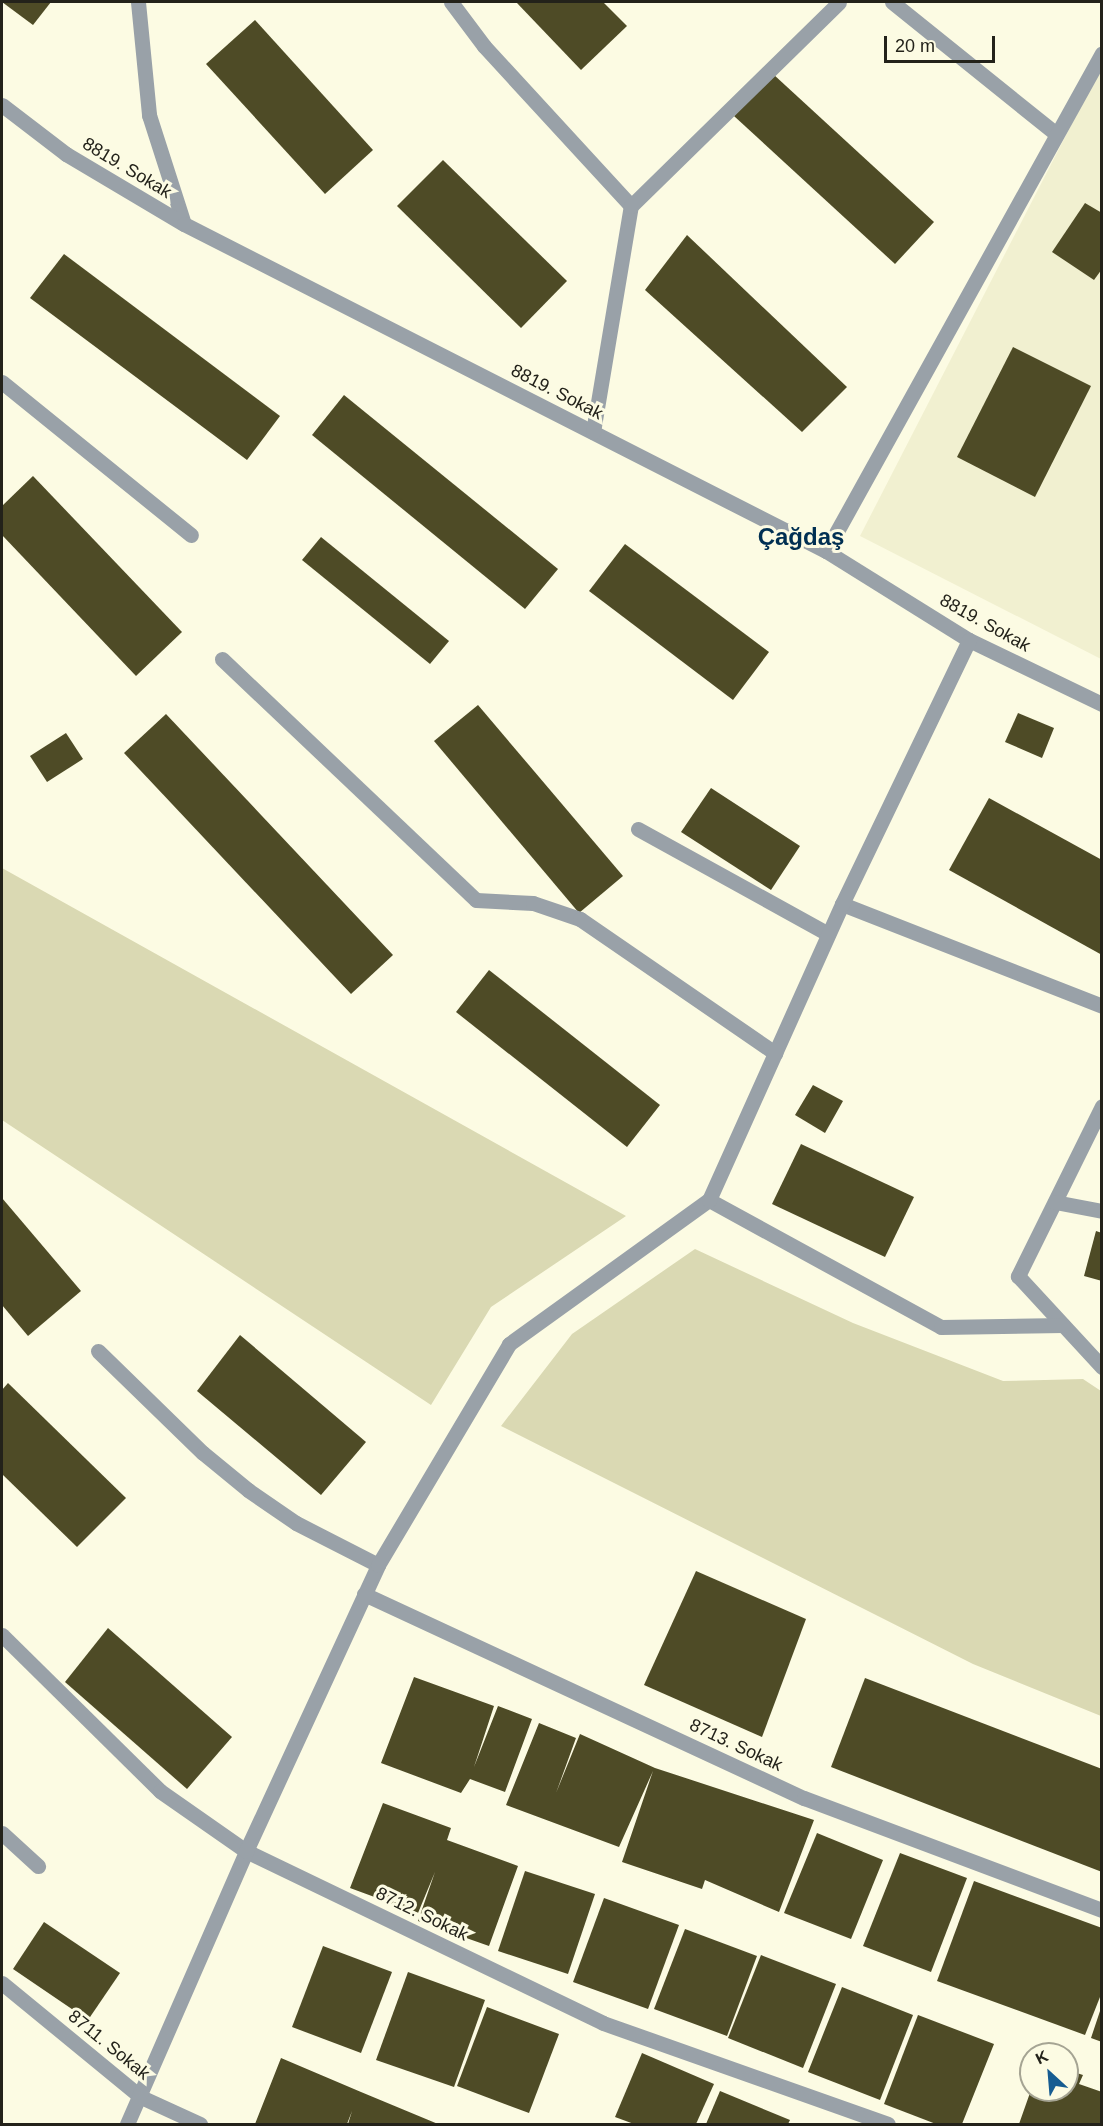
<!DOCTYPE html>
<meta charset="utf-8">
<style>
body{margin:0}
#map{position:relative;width:1103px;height:2126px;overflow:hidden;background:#fcfbe3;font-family:Helvetica,sans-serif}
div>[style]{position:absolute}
.built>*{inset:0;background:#f1f0d0}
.green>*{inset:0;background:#dad9b3}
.building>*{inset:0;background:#4e4b26}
.lane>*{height:15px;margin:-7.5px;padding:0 7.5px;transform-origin:7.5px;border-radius:7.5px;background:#99a1a8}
.street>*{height:15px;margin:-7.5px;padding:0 7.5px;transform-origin:7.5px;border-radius:7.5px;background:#99a1a8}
span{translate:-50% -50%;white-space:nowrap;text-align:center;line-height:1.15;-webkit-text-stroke:6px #fcfbe3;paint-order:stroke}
.street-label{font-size:18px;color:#23221a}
.district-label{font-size:24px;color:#002f52;font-weight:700}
.frame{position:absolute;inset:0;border:3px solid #23221a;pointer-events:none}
.north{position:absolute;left:1019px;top:2042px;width:60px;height:60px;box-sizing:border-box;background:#fcfbe3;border:2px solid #a5a493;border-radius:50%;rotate:334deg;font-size:16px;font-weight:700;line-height:24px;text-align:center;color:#23221a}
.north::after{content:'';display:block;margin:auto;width:21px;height:27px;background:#165c91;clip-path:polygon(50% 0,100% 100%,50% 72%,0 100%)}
.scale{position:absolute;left:884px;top:36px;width:111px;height:27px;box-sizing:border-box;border:3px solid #23221a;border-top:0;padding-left:8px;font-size:18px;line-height:21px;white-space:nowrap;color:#23221a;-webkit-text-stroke:4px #fcfbe3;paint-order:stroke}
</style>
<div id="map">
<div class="built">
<div style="clip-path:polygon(1101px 67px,1101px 659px,860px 536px)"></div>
</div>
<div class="green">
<div style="clip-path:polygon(2px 868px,626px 1216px,491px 1307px,431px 1405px,2px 1120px)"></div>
<div style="clip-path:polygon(695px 1249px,853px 1323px,1003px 1381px,1083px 1379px,1101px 1391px,1101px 1716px,973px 1664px,501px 1426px,572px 1334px)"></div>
</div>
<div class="building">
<div style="clip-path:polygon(2px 2px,51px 2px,33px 25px)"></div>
<div style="clip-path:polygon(516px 2px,603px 2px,627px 26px,581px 70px)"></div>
<div style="clip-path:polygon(255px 20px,373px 150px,325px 194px,206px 64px)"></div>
<div style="clip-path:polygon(773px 74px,934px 222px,895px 264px,734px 116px)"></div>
<div style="clip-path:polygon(443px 160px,567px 281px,521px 328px,397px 206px)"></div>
<div style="clip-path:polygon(1085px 203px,1102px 213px,1102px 269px,1094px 280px,1052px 252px)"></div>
<div style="clip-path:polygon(687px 235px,847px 387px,802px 432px,645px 290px)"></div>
<div style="clip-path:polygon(64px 254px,280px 416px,247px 460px,30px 298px)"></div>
<div style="clip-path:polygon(1013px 347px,1091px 386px,1035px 497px,957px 457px)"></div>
<div style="clip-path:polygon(344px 395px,558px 569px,525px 609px,312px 435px)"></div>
<div style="clip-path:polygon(33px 476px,182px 632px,136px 676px,2px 535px,2px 506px)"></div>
<div style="clip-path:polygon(321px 537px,449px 641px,430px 664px,302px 560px)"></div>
<div style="clip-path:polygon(625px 544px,769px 652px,733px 700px,589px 591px)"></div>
<div style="clip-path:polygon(478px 705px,623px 876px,579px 913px,434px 741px)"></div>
<div style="clip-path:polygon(1018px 713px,1054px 728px,1042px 758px,1005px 742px)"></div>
<div style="clip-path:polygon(166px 714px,393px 955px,351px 994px,124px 753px)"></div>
<div style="clip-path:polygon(66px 733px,83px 759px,47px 782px,30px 756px)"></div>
<div style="clip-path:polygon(711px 788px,800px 846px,771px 890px,681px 832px)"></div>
<div style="clip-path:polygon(989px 798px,1102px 860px,1102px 955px,949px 870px)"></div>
<div style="clip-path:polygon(489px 970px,660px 1105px,627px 1147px,456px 1012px)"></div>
<div style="clip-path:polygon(813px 1085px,843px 1101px,825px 1133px,795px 1115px)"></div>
<div style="clip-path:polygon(801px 1144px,914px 1197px,885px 1257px,772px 1204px)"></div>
<div style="clip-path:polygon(2px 1198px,81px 1291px,28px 1336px,2px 1305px)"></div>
<div style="clip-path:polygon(1096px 1231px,1102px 1233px,1102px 1281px,1084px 1276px)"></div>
<div style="clip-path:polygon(240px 1335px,366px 1442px,321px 1495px,197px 1391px)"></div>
<div style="clip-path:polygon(8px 1383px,126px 1498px,77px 1547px,2px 1474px,2px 1390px)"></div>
<div style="clip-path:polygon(696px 1571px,806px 1619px,762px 1737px,644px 1685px)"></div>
<div style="clip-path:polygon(108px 1628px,232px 1737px,187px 1789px,65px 1682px)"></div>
<div style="clip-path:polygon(414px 1677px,494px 1706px,474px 1767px,498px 1706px,532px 1719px,505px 1792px,470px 1779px,461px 1793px,381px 1763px)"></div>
<div style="clip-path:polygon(865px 1678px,1102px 1769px,1102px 1872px,831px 1767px)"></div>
<div style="clip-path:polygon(539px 1723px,576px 1738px,556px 1793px,580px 1734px,655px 1768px,814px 1820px,779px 1912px,705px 1880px,702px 1889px,622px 1862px,653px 1771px,619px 1847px,506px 1805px)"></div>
<div style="clip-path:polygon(383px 1803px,451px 1828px,447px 1840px,518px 1866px,489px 1946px,418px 1921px,435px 1872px,418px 1913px,350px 1888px)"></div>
<div style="clip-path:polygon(817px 1833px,883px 1860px,851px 1939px,784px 1913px)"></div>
<div style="clip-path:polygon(900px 1853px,967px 1878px,931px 1972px,863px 1946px)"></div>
<div style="clip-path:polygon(525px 1871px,595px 1894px,568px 1974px,498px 1951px)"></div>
<div style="clip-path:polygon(974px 1881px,1102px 1928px,1102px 1992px,1085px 2035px,937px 1981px)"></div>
<div style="clip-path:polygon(604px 1898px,679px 1925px,648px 2009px,573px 1982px)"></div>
<div style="clip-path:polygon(44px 1922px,120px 1973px,88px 2020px,13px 1969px)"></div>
<div style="clip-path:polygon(685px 1929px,757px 1956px,727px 2036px,654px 2009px)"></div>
<div style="clip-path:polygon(323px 1946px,392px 1972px,361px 2053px,292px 2027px)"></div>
<div style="clip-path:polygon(761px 1955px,836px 1984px,803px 2068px,728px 2038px)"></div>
<div style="clip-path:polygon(408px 1972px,485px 2000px,454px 2087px,376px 2060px)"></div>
<div style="clip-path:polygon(842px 1987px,913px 2015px,880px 2100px,808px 2072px)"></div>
<div style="clip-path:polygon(487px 2007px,559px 2034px,529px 2113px,457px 2086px)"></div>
<div style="clip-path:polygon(1101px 2008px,1102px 2008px,1102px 2042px,1091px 2038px)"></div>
<div style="clip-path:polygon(918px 2015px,994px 2044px,962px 2124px,936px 2124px,884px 2104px)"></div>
<div style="clip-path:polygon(642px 2053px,714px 2084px,696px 2124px,634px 2124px,615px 2117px)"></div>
<div style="clip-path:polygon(281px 2058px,361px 2092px,438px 2124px,348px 2124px,352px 2111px,347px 2124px,255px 2124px)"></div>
<div style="clip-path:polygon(1067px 2070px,1083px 2075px,1079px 2084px,1102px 2092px,1102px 2124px,1019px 2124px,1031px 2090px,1067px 2090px)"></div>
<div style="clip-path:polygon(720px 2091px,790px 2120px,788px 2124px,706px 2124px)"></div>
</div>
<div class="lane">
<div style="left:451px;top:2px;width:55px;rotate:53.1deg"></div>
<div style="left:484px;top:46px;width:217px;rotate:47.4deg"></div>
<div style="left:2px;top:382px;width:243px;rotate:39deg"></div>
<div style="left:638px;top:829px;width:217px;rotate:28.9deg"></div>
<div style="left:98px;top:1351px;width:146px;rotate:44.2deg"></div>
<div style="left:203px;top:1453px;width:58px;rotate:39.4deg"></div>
<div style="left:248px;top:1490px;width:58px;rotate:34.5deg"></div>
<div style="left:296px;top:1523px;width:92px;rotate:27.1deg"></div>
<div style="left:2px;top:1833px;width:49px;rotate:42.5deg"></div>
</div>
<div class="street">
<div style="left:138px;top:2px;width:114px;rotate:84.4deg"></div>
<div style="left:149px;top:115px;width:114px;rotate:72.2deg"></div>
<div style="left:892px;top:2px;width:211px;rotate:38.8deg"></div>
<div style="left:2px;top:105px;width:81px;rotate:37.4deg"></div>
<div style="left:66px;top:154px;width:137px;rotate:30.7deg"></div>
<div style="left:184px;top:224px;width:720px;rotate:26.99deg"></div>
<div style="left:826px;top:551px;width:168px;rotate:31.9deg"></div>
<div style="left:969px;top:640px;width:148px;rotate:25.7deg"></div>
<div style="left:593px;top:432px;width:229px;rotate:-80.5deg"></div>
<div style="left:631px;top:206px;width:291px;rotate:-44.4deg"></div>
<div style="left:826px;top:551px;width:569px;rotate:-61deg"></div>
<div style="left:222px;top:659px;width:350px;rotate:43.5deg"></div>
<div style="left:476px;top:900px;width:57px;rotate:3deg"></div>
<div style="left:533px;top:903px;width:50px;rotate:18.8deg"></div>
<div style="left:580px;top:919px;width:237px;rotate:34.5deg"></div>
<div style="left:842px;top:904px;width:279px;rotate:21.4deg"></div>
<div style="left:1102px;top:1106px;width:190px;rotate:116.3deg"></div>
<div style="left:1018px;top:1276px;width:124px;rotate:47.3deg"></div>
<div style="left:709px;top:1200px;width:264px;rotate:28.7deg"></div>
<div style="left:941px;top:1327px;width:122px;rotate:-0.9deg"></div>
<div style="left:1055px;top:1202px;width:48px;rotate:10.8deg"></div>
<div style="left:364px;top:1594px;width:485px;rotate:24.9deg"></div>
<div style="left:804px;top:1798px;width:318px;rotate:20.6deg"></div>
<div style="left:2px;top:1635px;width:222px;rotate:44.6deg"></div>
<div style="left:160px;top:1791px;width:105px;rotate:34.9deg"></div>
<div style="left:246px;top:1851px;width:396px;rotate:25.7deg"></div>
<div style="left:603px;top:2023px;width:302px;rotate:19.5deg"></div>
<div style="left:2px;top:1983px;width:180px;rotate:39.4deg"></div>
<div style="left:141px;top:2097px;width:65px;rotate:24.6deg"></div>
<div style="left:127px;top:2124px;width:298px;rotate:-66.4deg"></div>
<div style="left:246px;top:1851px;width:315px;rotate:-65.2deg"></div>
<div style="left:378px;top:1565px;width:257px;rotate:-59.3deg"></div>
<div style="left:509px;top:1344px;width:246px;rotate:-35.8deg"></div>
<div style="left:709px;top:1200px;width:325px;rotate:-65.8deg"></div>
<div style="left:842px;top:904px;width:293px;rotate:-64.3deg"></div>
</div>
<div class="street-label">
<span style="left:127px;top:168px;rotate:31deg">8819. Sokak</span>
<span style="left:557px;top:392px;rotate:27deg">8819. Sokak</span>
<span style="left:985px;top:623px;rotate:29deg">8819. Sokak</span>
<span style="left:736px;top:1745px;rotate:25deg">8713. Sokak</span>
<span style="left:422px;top:1914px;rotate:26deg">8712. Sokak</span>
<span style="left:109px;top:2045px;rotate:39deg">8711. Sokak</span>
</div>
<div class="district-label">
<span style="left:801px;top:537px">Çağdaş</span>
</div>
<div class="frame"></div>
<div class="north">K</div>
<div class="scale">20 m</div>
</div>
